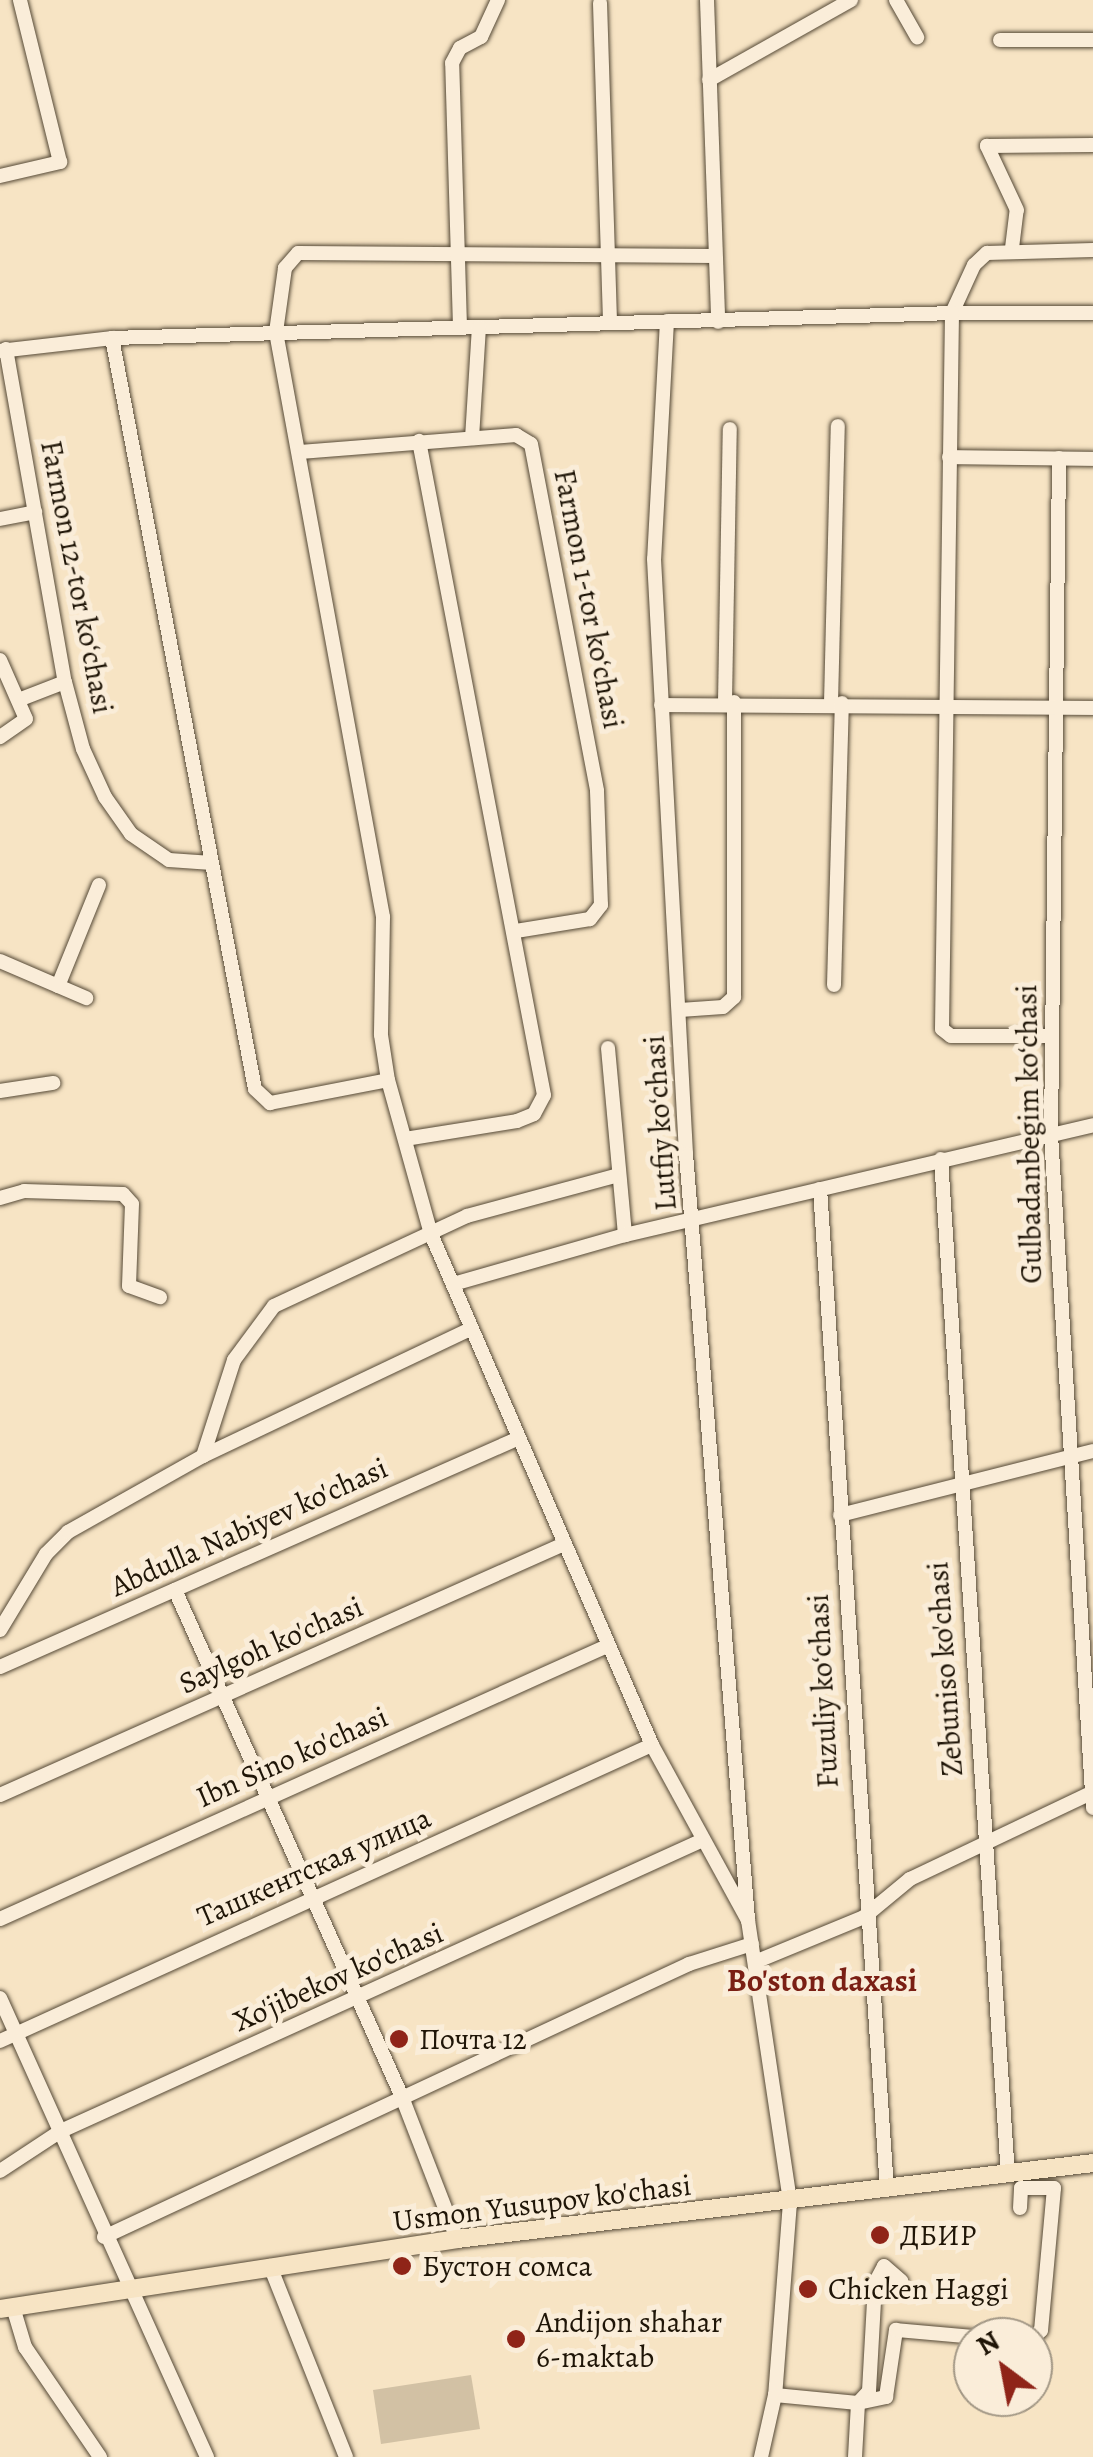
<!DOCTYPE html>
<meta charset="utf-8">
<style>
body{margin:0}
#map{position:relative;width:1093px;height:2457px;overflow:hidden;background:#f7e4c4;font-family:Alegreya,serif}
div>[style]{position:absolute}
.green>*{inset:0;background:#d2c1a4}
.roads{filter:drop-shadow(0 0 2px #554936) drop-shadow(0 0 2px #554936)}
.minor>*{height:14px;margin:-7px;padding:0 7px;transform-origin:7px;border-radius:7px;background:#faedd9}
.major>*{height:18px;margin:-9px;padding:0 9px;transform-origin:9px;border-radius:9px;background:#f7e4c4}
.dots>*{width:28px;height:28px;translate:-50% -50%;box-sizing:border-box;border:5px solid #faedd9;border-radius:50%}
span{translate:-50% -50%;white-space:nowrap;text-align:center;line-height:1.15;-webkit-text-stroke:10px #faedd9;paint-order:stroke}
.street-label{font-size:30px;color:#1f1507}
.poi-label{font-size:30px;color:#1f1507}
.left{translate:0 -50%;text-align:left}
.neighbourhood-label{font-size:32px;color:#7a1f14;font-weight:700}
.north{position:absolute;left:953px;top:2317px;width:100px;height:100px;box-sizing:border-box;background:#faedd9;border:2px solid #a29785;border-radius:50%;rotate:328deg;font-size:28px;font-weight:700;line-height:40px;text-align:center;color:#1f1507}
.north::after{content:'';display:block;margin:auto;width:35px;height:45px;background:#8f2418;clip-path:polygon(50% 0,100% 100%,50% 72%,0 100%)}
</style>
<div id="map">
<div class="green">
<div style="clip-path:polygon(471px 2375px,480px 2429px,381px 2444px,373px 2390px)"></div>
</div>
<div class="roads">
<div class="minor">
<div style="left:707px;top:0;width:322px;rotate:88deg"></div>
<div style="left:896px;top:0;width:43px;rotate:60.4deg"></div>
<div style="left:600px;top:3px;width:320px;rotate:88.2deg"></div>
<div style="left:1000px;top:40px;width:93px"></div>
<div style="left:709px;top:80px;width:163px;rotate:-29.4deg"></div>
<div style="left:0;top:176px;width:62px;rotate:-13.1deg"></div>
<div style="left:60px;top:162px;width:167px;rotate:-103.9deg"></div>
<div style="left:1012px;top:248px;width:38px;rotate:-83deg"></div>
<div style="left:1017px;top:210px;width:71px;rotate:-115.1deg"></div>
<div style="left:987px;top:146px;width:106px;rotate:-0.5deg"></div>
<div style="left:715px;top:256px;width:417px;rotate:-179.6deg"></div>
<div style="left:298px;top:253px;width:20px;rotate:131deg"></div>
<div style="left:285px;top:268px;width:65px;rotate:98deg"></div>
<div style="left:276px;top:332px;width:595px;rotate:79.63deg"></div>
<div style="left:383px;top:917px;width:118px;rotate:91deg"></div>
<div style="left:381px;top:1035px;width:46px;rotate:81.2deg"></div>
<div style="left:388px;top:1080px;width:160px;rotate:74.4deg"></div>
<div style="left:431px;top:1234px;width:557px;rotate:66.61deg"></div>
<div style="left:652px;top:1745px;width:200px;rotate:61.3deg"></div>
<div style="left:952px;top:313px;width:53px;rotate:-65.4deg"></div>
<div style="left:974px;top:265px;width:18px;rotate:-43deg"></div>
<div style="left:987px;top:253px;width:106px;rotate:-1.6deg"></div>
<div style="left:952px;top:313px;width:141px"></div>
<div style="left:667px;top:321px;width:238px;rotate:93.1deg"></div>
<div style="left:654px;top:559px;width:596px;rotate:86.92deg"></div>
<div style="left:686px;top:1154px;width:769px;rotate:85.37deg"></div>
<div style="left:748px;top:1920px;width:285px;rotate:81.5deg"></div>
<div style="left:790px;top:2202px;width:194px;rotate:94.4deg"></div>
<div style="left:775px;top:2395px;width:64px;rotate:102.7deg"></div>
<div style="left:460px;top:327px;width:264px;rotate:-91.7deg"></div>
<div style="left:452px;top:63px;width:17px;rotate:-62deg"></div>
<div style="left:460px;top:48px;width:24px;rotate:-28deg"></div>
<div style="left:481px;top:37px;width:41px;rotate:-65.3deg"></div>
<div style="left:112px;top:338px;width:764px;rotate:79.22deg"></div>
<div style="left:255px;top:1089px;width:21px;rotate:43deg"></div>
<div style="left:270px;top:1103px;width:120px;rotate:-11deg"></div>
<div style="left:6px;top:349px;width:338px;rotate:80deg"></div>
<div style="left:65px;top:682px;width:69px;rotate:75deg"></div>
<div style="left:83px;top:749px;width:53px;rotate:65.4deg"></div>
<div style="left:105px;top:797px;width:45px;rotate:54.9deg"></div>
<div style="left:131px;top:834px;width:46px;rotate:34.4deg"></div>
<div style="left:169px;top:860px;width:43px;rotate:4deg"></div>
<div style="left:0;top:351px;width:113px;rotate:-6.6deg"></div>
<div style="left:112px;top:338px;width:840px;rotate:-1.7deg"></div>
<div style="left:952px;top:313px;width:716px;rotate:90.8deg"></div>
<div style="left:942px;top:1029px;width:11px;rotate:38deg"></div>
<div style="left:951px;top:1036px;width:101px"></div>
<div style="left:472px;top:438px;width:111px;rotate:-86.4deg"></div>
<div style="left:300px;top:452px;width:217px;rotate:-4.5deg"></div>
<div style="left:516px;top:435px;width:17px;rotate:31deg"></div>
<div style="left:531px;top:444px;width:353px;rotate:79.2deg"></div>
<div style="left:597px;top:791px;width:114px;rotate:88deg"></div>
<div style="left:601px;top:905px;width:18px;rotate:128deg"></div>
<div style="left:590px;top:919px;width:75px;rotate:170.8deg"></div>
<div style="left:949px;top:457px;width:144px;rotate:0.8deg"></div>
<div style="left:1059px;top:458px;width:677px;rotate:90.68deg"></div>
<div style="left:1051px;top:1135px;width:674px;rotate:86.43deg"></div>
<div style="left:0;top:519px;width:36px;rotate:-11deg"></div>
<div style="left:0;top:660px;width:64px;rotate:66.2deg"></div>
<div style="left:26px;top:719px;width:32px;rotate:145deg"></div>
<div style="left:21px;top:699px;width:47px;rotate:-21.1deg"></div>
<div style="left:725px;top:702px;width:273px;rotate:-89deg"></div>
<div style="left:831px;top:703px;width:277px;rotate:-88.6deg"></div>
<div style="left:661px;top:705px;width:432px;rotate:0.4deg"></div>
<div style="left:0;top:961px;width:94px;rotate:23.3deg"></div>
<div style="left:834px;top:985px;width:282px;rotate:-88.4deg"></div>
<div style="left:58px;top:986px;width:109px;rotate:-67.9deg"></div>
<div style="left:680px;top:1010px;width:43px;rotate:-4deg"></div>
<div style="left:723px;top:1007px;width:15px;rotate:-42deg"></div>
<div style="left:734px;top:997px;width:295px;rotate:-90deg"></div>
<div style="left:608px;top:1048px;width:188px;rotate:84.8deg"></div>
<div style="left:0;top:1091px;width:54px;rotate:-8.6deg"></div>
<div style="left:405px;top:1139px;width:113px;rotate:-9.1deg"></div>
<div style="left:517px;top:1121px;width:18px;rotate:-22deg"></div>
<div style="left:534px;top:1114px;width:21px;rotate:-62deg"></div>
<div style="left:544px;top:1095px;width:666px;rotate:-100.82deg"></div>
<div style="left:941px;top:1159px;width:1018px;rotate:86.23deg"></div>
<div style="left:820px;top:1189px;width:1002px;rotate:86.17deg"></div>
<div style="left:0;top:1198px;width:25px;rotate:-16deg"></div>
<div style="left:24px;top:1191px;width:99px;rotate:1.7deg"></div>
<div style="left:123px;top:1194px;width:13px;rotate:48deg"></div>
<div style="left:132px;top:1204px;width:82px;rotate:92.1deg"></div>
<div style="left:129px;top:1286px;width:33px;rotate:20deg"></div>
<div style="left:453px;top:1284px;width:179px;rotate:-15.9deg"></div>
<div style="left:625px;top:1235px;width:481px;rotate:-13.2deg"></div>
<div style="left:203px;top:1456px;width:101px;rotate:-72.1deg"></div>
<div style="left:234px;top:1360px;width:67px;rotate:-53.5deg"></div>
<div style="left:274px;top:1306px;width:213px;rotate:-25deg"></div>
<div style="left:467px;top:1216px;width:153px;rotate:-15.1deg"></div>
<div style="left:840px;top:1515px;width:261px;rotate:-14.2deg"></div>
<div style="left:175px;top:1590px;width:555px;rotate:65.88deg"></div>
<div style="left:402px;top:2097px;width:152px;rotate:68.8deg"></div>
<div style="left:0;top:1630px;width:89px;rotate:-58.8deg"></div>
<div style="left:46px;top:1554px;width:31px;rotate:-45deg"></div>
<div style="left:68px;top:1532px;width:155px;rotate:-29.4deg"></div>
<div style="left:203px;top:1456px;width:296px;rotate:-25.4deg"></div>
<div style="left:0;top:1667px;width:567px;rotate:-23.81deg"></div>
<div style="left:0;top:1795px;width:617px;rotate:-23.99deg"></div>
<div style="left:0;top:1919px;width:666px;rotate:-24.22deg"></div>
<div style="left:755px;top:1962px;width:118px;rotate:-22.4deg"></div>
<div style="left:864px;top:1917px;width:60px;rotate:-39.6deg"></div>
<div style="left:910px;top:1879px;width:203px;rotate:-25.4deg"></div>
<div style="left:0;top:1998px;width:504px;rotate:65.73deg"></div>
<div style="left:0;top:2041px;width:716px;rotate:-24.42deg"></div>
<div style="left:0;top:2171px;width:73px;rotate:-33.3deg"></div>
<div style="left:61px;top:2131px;width:705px;rotate:-24.38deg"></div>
<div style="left:1020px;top:2208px;width:20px;rotate:-87deg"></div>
<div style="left:1021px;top:2188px;width:33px"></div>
<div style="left:1054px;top:2188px;width:143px;rotate:95.2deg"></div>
<div style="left:1041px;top:2330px;width:12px;rotate:132deg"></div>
<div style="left:104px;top:2237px;width:646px;rotate:-25.02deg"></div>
<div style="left:689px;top:1964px;width:66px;rotate:-17.6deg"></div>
<div style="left:270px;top:2266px;width:206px;rotate:68.3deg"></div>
<div style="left:13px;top:2307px;width:42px;rotate:73.3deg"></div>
<div style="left:25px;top:2347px;width:133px;rotate:55.7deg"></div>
<div style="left:775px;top:2395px;width:83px;rotate:5.5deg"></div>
<div style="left:858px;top:2403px;width:16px;rotate:-47deg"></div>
<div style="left:869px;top:2391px;width:108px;rotate:-86.8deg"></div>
<div style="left:875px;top:2283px;width:19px;rotate:-62deg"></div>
<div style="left:884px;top:2266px;width:23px;rotate:41deg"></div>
<div style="left:855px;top:2457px;width:54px;rotate:-86.8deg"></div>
<div style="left:858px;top:2403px;width:29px;rotate:-12deg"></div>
<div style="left:886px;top:2397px;width:68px;rotate:-81.5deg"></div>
<div style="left:896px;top:2330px;width:79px;rotate:5.1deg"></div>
</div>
<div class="major">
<div style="left:0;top:2309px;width:462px;rotate:-8.7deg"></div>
<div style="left:457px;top:2239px;width:641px;rotate:-6.81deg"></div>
</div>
</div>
<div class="dots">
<div style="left:399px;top:2039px;background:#8f2418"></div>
<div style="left:880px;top:2235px;background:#8f2418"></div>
<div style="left:402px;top:2266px;background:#8f2418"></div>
<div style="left:808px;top:2289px;background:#8f2418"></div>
<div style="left:516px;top:2339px;background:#8f2418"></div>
</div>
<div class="street-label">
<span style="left:77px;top:577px;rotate:79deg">Farmon 12-tor koʻchasi</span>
<span style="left:589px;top:599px;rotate:79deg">Farmon 1-tor koʻchasi</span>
<span style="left:660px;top:1123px;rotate:-94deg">Lutfiy koʻchasi</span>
<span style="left:1029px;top:1134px;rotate:-91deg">Gulbadanbegim koʻchasi</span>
<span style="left:249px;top:1527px;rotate:-24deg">Abdulla Nabiyev ko'chasi</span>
<span style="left:271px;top:1645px;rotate:-24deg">Saylgoh ko'chasi</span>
<span style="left:945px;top:1669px;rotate:-94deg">Zebuniso ko'chasi</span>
<span style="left:823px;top:1691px;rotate:-93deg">Fuzuliy koʻchasi</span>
<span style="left:292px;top:1757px;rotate:-24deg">Ibn Sino ko'chasi</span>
<span style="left:314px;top:1867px;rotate:-24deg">Ташкентская улица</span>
<span style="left:338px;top:1977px;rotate:-24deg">Xo'jibekov ko'chasi</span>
<span style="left:542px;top:2203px;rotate:-7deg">Usmon Yusupov ko'chasi</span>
</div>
<div class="poi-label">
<span class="left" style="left:419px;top:2039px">Почта 12</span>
<span class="left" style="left:900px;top:2235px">ДБИР</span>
<span class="left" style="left:422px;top:2266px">Бустон сомса</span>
<span class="left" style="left:828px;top:2289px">Chicken Haggi</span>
<span class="left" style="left:536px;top:2339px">Andijon shahar<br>6-maktab</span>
</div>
<div class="neighbourhood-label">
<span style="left:822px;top:1980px">Bo'ston daxasi</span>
</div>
<div class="north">N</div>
</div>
